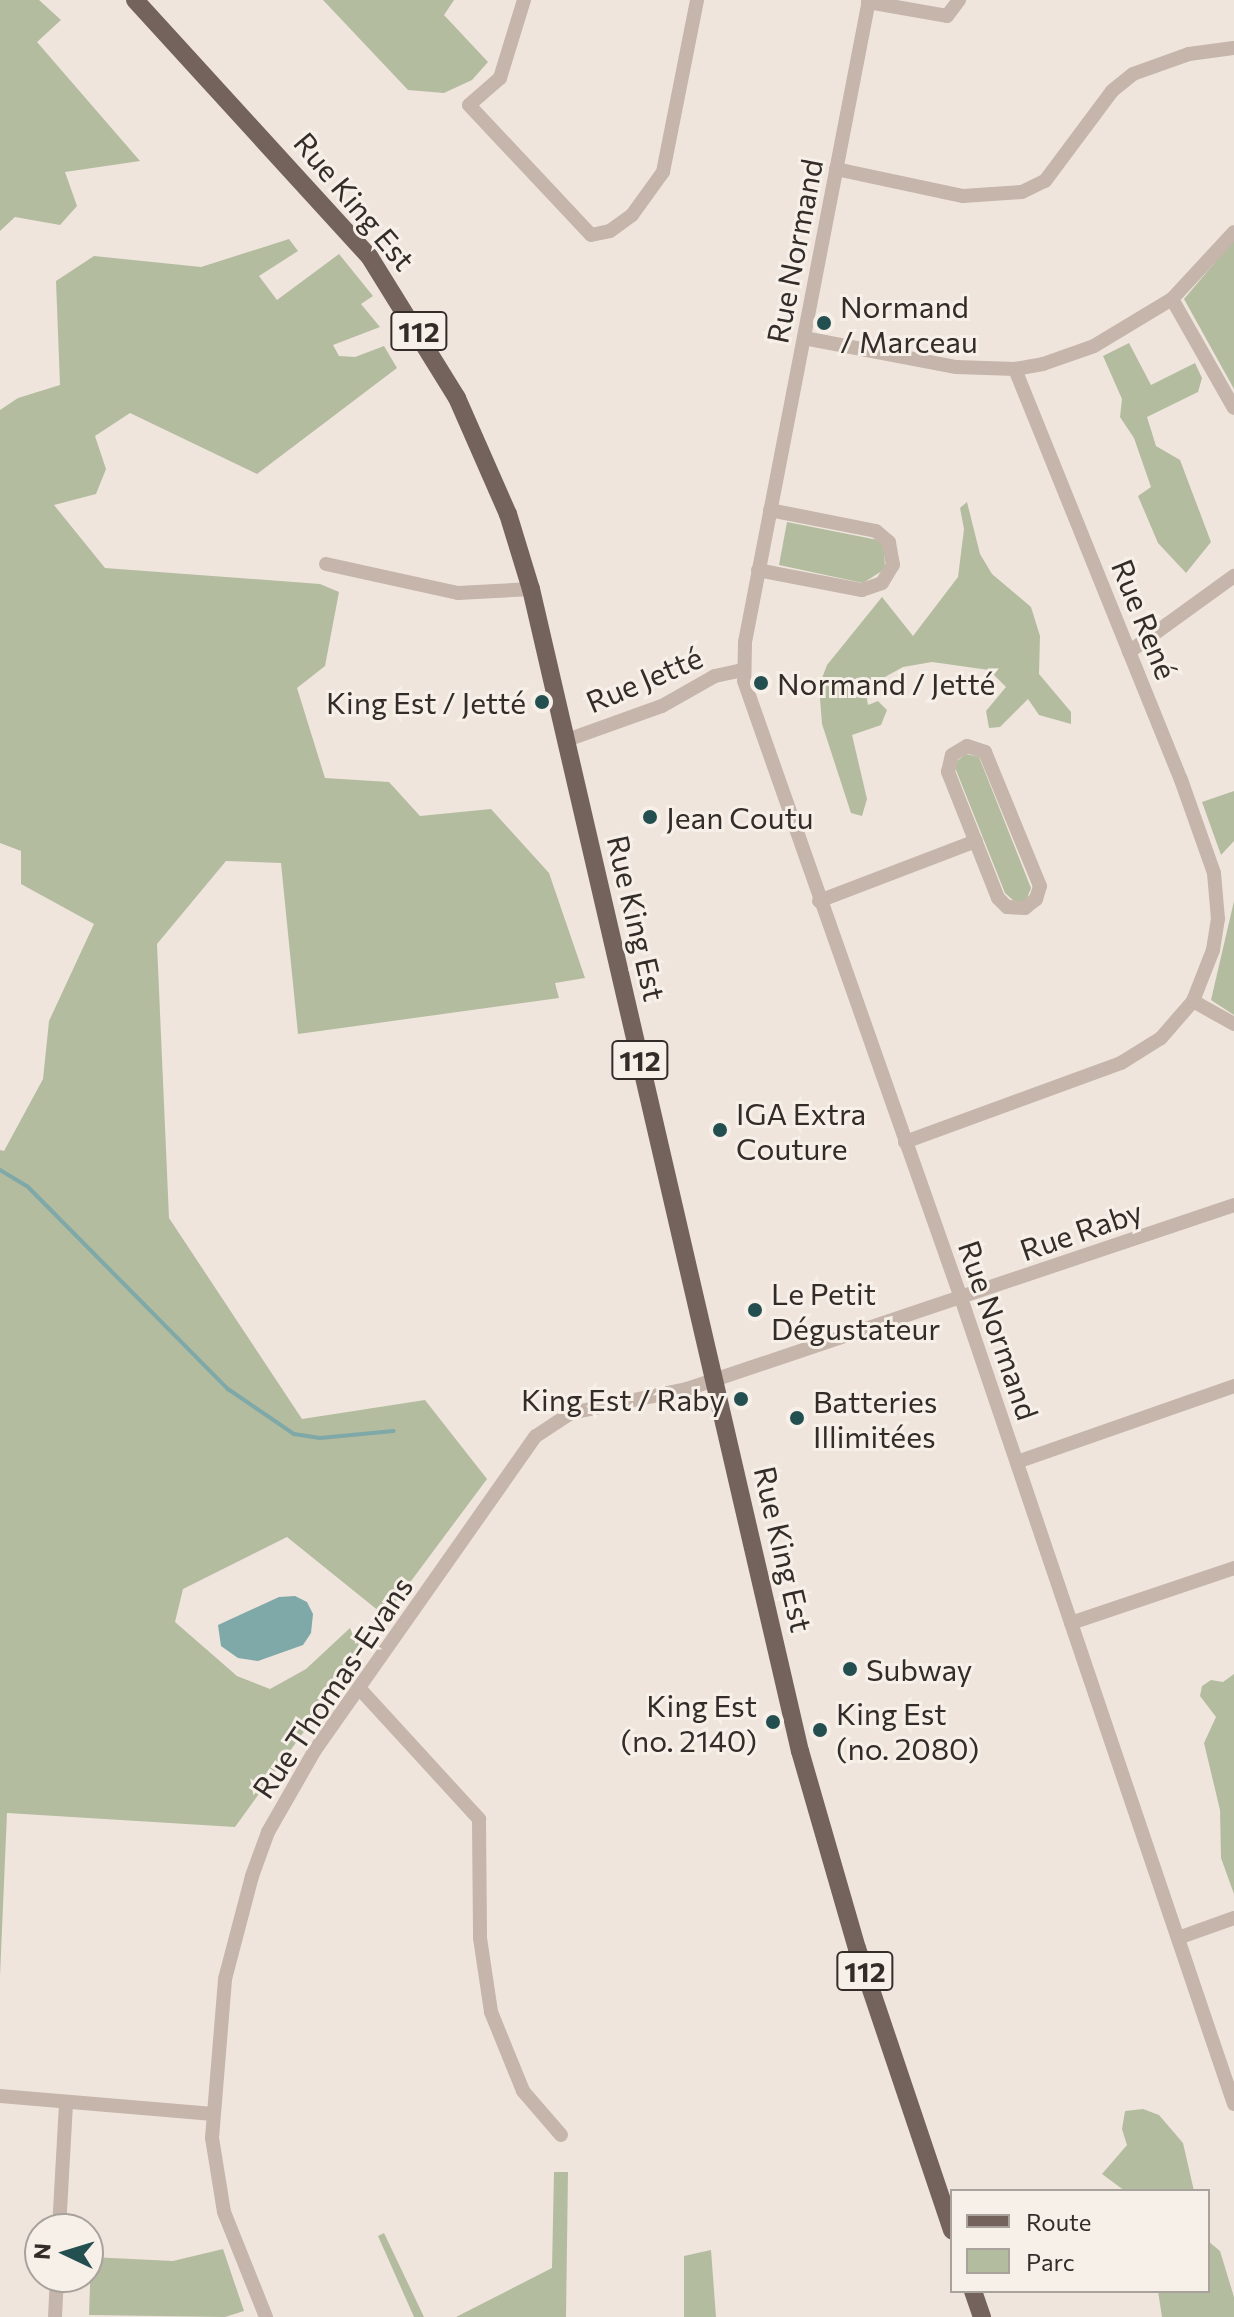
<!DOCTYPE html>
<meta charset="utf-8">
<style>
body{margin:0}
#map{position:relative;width:1234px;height:2317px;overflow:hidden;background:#efe5dd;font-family:Commissioner,sans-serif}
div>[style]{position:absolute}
.green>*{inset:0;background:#b4bc9f}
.water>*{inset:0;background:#7fa8a8}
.stream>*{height:4px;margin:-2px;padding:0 2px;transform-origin:2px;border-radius:2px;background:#7fa8a8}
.minor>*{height:14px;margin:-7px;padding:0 7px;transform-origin:7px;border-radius:7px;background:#c5b5aa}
.major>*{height:18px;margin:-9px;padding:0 9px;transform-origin:9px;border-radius:9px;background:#74635c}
.dots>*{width:22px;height:22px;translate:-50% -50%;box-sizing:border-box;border:4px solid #f7f0e9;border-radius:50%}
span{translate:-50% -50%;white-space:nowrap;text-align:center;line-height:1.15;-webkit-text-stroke:6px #f7f0e9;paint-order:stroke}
.shield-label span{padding:2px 6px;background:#f7f0e9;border:2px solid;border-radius:6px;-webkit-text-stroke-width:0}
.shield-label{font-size:28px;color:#342c29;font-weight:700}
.street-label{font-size:30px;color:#342c29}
.poi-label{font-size:30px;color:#342c29}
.left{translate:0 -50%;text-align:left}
.right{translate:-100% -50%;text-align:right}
.legend{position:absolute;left:950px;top:2189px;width:260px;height:104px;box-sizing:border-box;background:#f7f0e9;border:2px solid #a9a29c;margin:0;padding:10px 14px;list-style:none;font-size:24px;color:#342c29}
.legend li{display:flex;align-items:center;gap:16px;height:40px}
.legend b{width:40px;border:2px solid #a9a29c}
.north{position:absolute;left:24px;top:2213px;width:80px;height:80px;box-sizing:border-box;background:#f7f0e9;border:2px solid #a9a29c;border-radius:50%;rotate:274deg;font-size:22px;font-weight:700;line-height:32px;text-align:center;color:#342c29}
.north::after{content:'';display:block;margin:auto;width:28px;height:36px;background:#244f50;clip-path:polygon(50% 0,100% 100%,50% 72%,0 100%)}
</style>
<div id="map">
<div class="green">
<div style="clip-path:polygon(0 0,39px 0,61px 20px,37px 42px,140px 161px,65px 172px,77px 206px,60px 225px,15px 217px,0 231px)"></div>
<div style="clip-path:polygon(323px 0,454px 0,444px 15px,488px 62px,472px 80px,444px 93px,408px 90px)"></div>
<div style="clip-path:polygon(289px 239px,298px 251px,259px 276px,277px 300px,339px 254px,373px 296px,361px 304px,380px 327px,333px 345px,339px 356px,355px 357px,384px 346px,397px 368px,257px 474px,130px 413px,95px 436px,106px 469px,96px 494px,54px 505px,105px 568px,320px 584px,339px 592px,325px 666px,297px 688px,325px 778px,389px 782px,420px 816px,491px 809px,549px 873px,585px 978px,555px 983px,559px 998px,298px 1034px,281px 863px,226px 861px,157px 944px,169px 1218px,302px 1419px,425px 1400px,487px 1479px,385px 1616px,287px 1537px,183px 1589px,175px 1622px,237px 1676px,270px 1689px,306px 1669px,350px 1628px,368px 1643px,235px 1827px,7px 1813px,0 1976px,0 1150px,4px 1151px,43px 1079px,49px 1021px,94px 924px,21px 884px,21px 851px,0 843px,0 410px,18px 398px,60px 385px,56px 281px,94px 256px,201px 267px)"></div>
<div style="clip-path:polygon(1234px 240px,1234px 389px,1184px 299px)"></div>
<div style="clip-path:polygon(1129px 343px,1151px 385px,1195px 363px,1202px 378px,1198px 392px,1147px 417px,1156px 446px,1180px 460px,1211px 542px,1186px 573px,1158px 543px,1138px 496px,1151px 487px,1134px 438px,1120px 417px,1122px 399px,1103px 356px)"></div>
<div style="clip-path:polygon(967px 502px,980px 554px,992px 574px,1031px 607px,1040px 636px,1039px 674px,1071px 712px,1071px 724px,1039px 715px,1028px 699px,1000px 727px,989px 728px,986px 711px,1006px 687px,989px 670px,932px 662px,903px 667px,865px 688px,868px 705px,878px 701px,887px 710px,881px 725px,852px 735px,867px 799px,862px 816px,851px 813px,822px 724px,819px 686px,827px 665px,882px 597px,913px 636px,958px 577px,964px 529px,960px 508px)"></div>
<div style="clip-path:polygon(787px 522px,878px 540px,884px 545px,885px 569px,863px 583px,779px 565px)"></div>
<div style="clip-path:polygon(966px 754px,979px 757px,1031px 888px,1026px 901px,1016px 903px,1005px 893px,956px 770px,956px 762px)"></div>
<div style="clip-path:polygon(1234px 791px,1234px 841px,1221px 855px,1202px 802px)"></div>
<div style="clip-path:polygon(1234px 901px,1234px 1015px,1211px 1000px)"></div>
<div style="clip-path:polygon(1234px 1674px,1234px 1894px,1221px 1858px,1220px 1810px,1204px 1743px,1216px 1717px,1200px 1696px,1202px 1686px,1211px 1680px,1223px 1682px)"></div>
<div style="clip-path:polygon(1143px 2109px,1159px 2115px,1183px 2143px,1194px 2191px,1125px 2191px,1102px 2174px,1127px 2145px,1122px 2129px,1125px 2111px)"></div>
<div style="clip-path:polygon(554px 2172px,568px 2172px,566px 2317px,456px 2317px,552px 2268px)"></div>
<div style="clip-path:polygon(384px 2233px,424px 2317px,414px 2317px,378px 2236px)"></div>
<div style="clip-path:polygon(1208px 2241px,1220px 2251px,1234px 2297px,1234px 2317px,1162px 2317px,1158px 2291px,1208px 2291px)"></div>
<div style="clip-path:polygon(223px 2249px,244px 2311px,225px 2317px,89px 2315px,91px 2257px,173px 2261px)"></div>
<div style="clip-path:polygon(711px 2250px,716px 2317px,684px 2317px,684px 2256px)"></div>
</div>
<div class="water">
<div style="clip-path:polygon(295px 1596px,307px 1602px,313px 1614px,311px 1633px,303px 1645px,258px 1661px,238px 1658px,221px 1646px,218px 1625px,279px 1597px)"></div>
</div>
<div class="stream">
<div style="left:0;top:1170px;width:31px;rotate:31deg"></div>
<div style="left:27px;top:1186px;width:286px;rotate:45.3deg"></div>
<div style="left:228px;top:1389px;width:80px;rotate:34.3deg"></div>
<div style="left:294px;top:1434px;width:26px;rotate:9deg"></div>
<div style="left:320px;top:1438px;width:74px;rotate:-5.4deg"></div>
</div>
<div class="minor">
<div style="left:524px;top:0;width:82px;rotate:107.1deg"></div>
<div style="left:500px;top:78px;width:41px;rotate:138.9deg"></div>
<div style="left:469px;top:105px;width:178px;rotate:46.8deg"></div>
<div style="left:591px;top:235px;width:19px;rotate:-12deg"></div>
<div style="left:610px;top:231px;width:27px;rotate:-36deg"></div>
<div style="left:632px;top:215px;width:53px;rotate:-54.2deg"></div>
<div style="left:663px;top:172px;width:175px;rotate:-78.8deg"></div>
<div style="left:869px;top:0;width:654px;rotate:100.93deg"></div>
<div style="left:745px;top:642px;width:39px;rotate:91deg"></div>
<div style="left:744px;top:681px;width:654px;rotate:70.62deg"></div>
<div style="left:961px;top:1298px;width:851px;rotate:71.29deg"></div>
<div style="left:868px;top:2px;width:80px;rotate:10deg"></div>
<div style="left:947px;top:16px;width:20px;rotate:-53deg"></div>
<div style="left:836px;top:169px;width:130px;rotate:12deg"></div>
<div style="left:963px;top:196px;width:59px;rotate:-3.9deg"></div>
<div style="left:1022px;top:192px;width:25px;rotate:-26deg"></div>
<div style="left:1045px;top:181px;width:112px;rotate:-53.3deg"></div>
<div style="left:1112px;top:91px;width:27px;rotate:-39deg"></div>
<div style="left:1133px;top:74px;width:59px;rotate:-19.7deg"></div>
<div style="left:1189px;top:54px;width:45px;rotate:-7.6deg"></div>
<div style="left:1172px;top:299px;width:125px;rotate:60.4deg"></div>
<div style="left:804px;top:338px;width:155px;rotate:10.8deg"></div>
<div style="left:956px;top:367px;width:59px;rotate:1.9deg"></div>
<div style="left:1015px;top:369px;width:28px;rotate:-10deg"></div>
<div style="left:1043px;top:364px;width:54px;rotate:-19.4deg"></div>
<div style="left:1094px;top:346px;width:91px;rotate:-31.1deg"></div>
<div style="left:1172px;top:299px;width:91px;rotate:-47.2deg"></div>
<div style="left:326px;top:564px;width:135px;rotate:12.4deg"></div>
<div style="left:458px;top:593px;width:73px;rotate:-3.1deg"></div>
<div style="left:758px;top:570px;width:106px;rotate:10.9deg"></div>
<div style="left:862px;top:590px;width:21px;rotate:-19deg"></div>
<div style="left:882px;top:583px;width:21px;rotate:-59deg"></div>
<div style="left:893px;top:565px;width:23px;rotate:-100deg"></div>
<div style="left:889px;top:542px;width:17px;rotate:-140deg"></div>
<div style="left:876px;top:531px;width:108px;rotate:-168.8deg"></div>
<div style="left:1129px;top:652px;width:130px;rotate:-35.9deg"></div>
<div style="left:567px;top:740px;width:101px;rotate:-19.7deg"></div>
<div style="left:662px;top:706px;width:61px;rotate:-29.5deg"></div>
<div style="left:715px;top:676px;width:29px;rotate:-12deg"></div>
<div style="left:967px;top:746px;width:19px;rotate:18deg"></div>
<div style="left:985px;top:752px;width:145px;rotate:67.7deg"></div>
<div style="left:1040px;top:886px;width:14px;rotate:107deg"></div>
<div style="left:1036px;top:899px;width:14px;rotate:141deg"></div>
<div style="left:1025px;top:908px;width:18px;rotate:-177deg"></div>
<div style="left:1007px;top:907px;width:13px;rotate:-135deg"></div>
<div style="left:998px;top:898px;width:136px;rotate:-111.6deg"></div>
<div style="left:948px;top:772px;width:17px;rotate:-77deg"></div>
<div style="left:952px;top:755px;width:17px;rotate:-31deg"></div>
<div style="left:819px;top:901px;width:168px;rotate:-20.9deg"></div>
<div style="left:1193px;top:1001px;width:47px;rotate:29.3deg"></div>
<div style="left:905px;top:1142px;width:230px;rotate:-20.1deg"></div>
<div style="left:1121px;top:1063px;width:47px;rotate:-32deg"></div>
<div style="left:1161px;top:1038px;width:49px;rotate:-49.1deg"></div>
<div style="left:1193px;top:1001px;width:55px;rotate:-68.6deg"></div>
<div style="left:1213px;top:950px;width:31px;rotate:-81deg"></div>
<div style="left:1218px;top:919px;width:46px;rotate:-95deg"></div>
<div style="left:1214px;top:873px;width:99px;rotate:-109.5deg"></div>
<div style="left:1181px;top:780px;width:443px;rotate:-112deg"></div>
<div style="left:1017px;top:1462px;width:230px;rotate:-19.3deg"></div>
<div style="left:1071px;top:1623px;width:172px;rotate:-18.6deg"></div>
<div style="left:359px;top:1688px;width:178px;rotate:47.5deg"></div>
<div style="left:479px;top:1819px;width:119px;rotate:89.5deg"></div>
<div style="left:480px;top:1938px;width:75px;rotate:81.5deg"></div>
<div style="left:491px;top:2012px;width:85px;rotate:67.9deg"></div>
<div style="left:523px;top:2091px;width:58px;rotate:49.2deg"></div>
<div style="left:1178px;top:1938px;width:59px;rotate:-19.7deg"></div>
<div style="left:0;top:2096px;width:214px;rotate:4.8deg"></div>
<div style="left:59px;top:2229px;width:127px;rotate:-86.8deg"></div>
<div style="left:55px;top:2317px;width:40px;rotate:-87.1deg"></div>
<div style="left:266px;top:2317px;width:113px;rotate:-111.8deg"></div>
<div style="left:224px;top:2212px;width:75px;rotate:-99.2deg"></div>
<div style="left:212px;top:2138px;width:160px;rotate:-85.3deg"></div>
<div style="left:225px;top:1979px;width:106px;rotate:-75.3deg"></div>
<div style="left:252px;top:1876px;width:47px;rotate:-70deg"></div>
<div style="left:268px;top:1832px;width:95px;rotate:-60.2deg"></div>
<div style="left:315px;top:1750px;width:384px;rotate:-54.9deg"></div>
<div style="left:536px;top:1436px;width:42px;rotate:-33.3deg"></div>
<div style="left:571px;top:1413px;width:118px;rotate:-11.7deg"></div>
<div style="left:687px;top:1389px;width:577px;rotate:-18.59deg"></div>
</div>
<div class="major">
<div style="left:135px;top:0;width:347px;rotate:47.6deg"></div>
<div style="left:369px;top:256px;width:167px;rotate:58.2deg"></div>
<div style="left:457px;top:398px;width:127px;rotate:66.3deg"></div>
<div style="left:508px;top:514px;width:78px;rotate:73deg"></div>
<div style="left:531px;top:589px;width:1193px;rotate:76.97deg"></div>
<div style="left:800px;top:1751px;width:205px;rotate:73.9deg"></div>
<div style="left:857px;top:1948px;width:298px;rotate:71.4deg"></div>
<div style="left:973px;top:2291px;width:28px;rotate:71deg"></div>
</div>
<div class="dots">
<div style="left:824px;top:323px;background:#244f50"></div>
<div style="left:761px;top:683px;background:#244f50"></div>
<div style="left:542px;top:702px;background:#244f50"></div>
<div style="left:650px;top:817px;background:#244f50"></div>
<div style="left:720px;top:1130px;background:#244f50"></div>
<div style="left:755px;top:1310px;background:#244f50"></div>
<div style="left:741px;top:1399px;background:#244f50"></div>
<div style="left:797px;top:1418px;background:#244f50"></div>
<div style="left:850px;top:1669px;background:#244f50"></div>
<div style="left:773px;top:1722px;background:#244f50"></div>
<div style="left:820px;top:1730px;background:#244f50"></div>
</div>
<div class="shield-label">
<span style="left:419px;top:331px">112</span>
<span style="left:640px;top:1060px">112</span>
<span style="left:865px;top:1971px">112</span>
</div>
<div class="street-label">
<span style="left:355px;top:201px;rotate:50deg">Rue King Est</span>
<span style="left:794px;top:251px;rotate:-79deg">Rue Normand</span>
<span style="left:1145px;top:619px;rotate:68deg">Rue René</span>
<span style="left:644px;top:679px;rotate:-23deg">Rue Jetté</span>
<span style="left:637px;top:918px;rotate:77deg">Rue King Est</span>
<span style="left:1081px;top:1230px;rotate:-19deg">Rue Raby</span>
<span style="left:999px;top:1330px;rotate:71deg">Rue Normand</span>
<span style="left:784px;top:1549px;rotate:77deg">Rue King Est</span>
<span style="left:332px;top:1687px;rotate:-56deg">Rue Thomas-Evans</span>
</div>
<div class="poi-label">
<span class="left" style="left:840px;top:323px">Normand<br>/ Marceau</span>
<span class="left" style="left:777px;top:683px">Normand / Jetté</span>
<span class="right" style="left:526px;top:702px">King Est / Jetté</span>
<span class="left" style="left:666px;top:817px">Jean Coutu</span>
<span class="left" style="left:736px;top:1130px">IGA Extra<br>Couture</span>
<span class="left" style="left:771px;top:1310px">Le Petit<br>Dégustateur</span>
<span class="right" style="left:725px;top:1399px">King Est / Raby</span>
<span class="left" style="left:813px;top:1418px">Batteries<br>Illimitées</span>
<span class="left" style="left:866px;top:1669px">Subway</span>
<span class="right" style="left:757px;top:1722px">King Est<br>(no. 2140)</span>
<span class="left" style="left:836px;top:1730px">King Est<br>(no. 2080)</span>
</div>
<ul class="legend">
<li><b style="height:10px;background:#74635c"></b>Route</li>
<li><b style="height:22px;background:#b4bc9f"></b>Parc</li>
</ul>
<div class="north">N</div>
</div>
